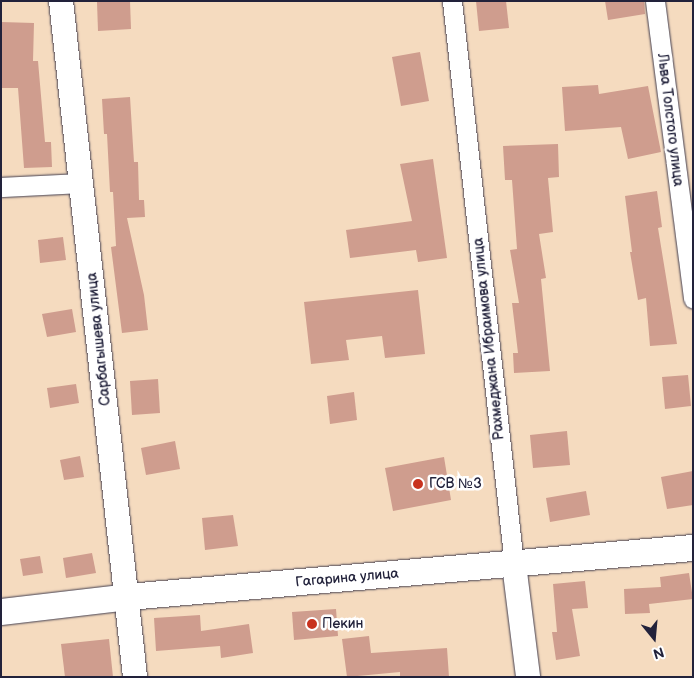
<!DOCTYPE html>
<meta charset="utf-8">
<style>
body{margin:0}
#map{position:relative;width:694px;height:678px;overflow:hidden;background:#f5dbbf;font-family:"Balsamiq Sans",sans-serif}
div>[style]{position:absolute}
.building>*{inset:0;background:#cf9d8e}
.roads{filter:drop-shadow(0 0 1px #423e4f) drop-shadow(0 0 1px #423e4f)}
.minor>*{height:19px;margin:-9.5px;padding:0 9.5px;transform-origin:9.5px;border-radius:9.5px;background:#fff}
.tertiary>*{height:24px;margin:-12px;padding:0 12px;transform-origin:12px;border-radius:12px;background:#fff}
.secondary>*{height:26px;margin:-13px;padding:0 13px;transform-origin:13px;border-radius:13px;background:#fff}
.dots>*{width:14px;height:14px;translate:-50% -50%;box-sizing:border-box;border:2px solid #fff;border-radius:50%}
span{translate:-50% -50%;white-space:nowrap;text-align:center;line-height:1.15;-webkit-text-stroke:5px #fff;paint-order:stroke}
.street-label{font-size:14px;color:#22223b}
.poi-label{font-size:14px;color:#22223b}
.left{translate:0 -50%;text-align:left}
.frame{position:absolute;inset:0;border:2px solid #22223b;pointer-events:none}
.north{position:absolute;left:629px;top:613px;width:50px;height:50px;-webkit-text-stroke:4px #fff;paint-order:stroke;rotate:163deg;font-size:14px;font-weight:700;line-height:20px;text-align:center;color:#22223b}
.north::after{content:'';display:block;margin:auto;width:18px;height:22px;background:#22223b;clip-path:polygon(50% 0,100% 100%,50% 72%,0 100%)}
</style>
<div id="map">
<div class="building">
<div style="clip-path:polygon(130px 1px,131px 29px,98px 31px,97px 2px)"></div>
<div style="clip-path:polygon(476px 1px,506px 1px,509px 28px,479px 31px)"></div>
<div style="clip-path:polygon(605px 1px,644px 1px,645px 14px,608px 20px)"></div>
<div style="clip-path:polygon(1px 22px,34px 23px,33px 61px,38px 61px,45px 142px,51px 142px,52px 167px,24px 168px,18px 88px,2px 88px)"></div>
<div style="clip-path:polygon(420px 52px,429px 101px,401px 106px,392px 57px)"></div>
<div style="clip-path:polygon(598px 85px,599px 94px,648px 86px,661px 152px,628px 159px,621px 127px,565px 131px,562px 87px)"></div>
<div style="clip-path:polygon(130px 97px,134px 162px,138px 162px,139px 200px,144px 200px,145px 217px,127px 218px,144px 295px,148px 330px,122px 333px,111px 247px,116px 246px,113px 192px,110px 192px,107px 134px,104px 134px,102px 99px)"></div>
<div style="clip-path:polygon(558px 144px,559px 177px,548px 178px,553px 232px,539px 234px,546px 278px,541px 279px,550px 371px,514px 373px,513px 353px,518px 353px,512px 303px,519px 303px,510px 250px,517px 249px,512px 180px,505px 180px,503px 146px)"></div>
<div style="clip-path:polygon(433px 159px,447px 258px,418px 262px,416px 250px,350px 258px,346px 230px,412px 221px,400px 164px)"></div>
<div style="clip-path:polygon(657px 191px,662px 227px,658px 228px,677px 344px,650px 346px,646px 298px,638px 300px,630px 252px,632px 252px,625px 196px)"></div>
<div style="clip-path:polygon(63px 237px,66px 260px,40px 263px,38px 240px)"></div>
<div style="clip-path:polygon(418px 290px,425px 354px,385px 358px,382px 336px,346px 340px,349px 360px,311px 364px,304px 302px)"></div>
<div style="clip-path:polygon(72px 309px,76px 332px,47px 337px,42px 314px)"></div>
<div style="clip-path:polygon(688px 375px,691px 406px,665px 409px,662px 377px)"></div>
<div style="clip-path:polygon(158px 379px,160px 413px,132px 415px,130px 381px)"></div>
<div style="clip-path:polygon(76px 384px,79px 403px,50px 408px,47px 388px)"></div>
<div style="clip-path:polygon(354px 392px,357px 420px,330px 424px,327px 396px)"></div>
<div style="clip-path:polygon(567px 431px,570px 465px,533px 468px,530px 435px)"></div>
<div style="clip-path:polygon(175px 441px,180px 469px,146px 475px,141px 448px)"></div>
<div style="clip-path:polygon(80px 456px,84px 477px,64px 480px,60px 460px)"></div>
<div style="clip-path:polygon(444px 457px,451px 500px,393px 511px,385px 468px)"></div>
<div style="clip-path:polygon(693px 471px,693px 505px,667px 509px,661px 477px)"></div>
<div style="clip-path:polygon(586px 491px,590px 515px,550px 522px,546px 498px)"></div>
<div style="clip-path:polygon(233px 515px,238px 546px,205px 550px,202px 518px)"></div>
<div style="clip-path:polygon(92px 553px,96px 573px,66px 578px,63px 558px)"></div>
<div style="clip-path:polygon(40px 556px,43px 573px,23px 576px,20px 559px)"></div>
<div style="clip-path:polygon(689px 573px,693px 599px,649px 604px,650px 613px,625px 614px,624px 589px,661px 587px,660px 577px)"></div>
<div style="clip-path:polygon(585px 581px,588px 608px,572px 609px,580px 656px,556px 660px,552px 632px,557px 632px,553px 584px)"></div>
<div style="clip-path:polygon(336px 609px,338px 636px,294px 640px,292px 612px)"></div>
<div style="clip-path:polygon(200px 615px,201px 631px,249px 624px,253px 653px,221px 658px,220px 646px,156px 651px,154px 618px)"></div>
<div style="clip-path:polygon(369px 636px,371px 653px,447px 648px,449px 677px,400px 677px,400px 672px,347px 677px,342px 639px)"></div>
<div style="clip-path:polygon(109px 639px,113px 677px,65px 677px,61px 644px)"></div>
</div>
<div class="roads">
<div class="minor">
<div style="left:452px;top:1px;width:566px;rotate:83.72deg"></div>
<div style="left:655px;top:1px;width:300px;rotate:82.7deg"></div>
<div style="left:1px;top:187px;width:81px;rotate:-2.8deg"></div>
</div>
<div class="tertiary">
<div style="left:61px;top:1px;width:680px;rotate:83.75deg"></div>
<div style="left:514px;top:564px;width:114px;rotate:82.9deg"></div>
</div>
<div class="secondary">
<div style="left:1px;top:612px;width:128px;rotate:-6.7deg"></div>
<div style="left:128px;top:597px;width:567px;rotate:-4.96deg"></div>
</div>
</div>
<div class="dots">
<div style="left:418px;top:484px;background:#c8321e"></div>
<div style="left:312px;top:624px;background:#c8321e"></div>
</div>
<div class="street-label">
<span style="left:670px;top:120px;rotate:83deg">Льва Толстого улица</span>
<span style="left:99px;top:339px;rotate:-96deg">Сарбагышева улица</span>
<span style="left:489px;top:339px;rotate:-96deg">Рахмеджана Ибраимова улица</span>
<span style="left:347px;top:578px;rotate:-5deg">Гагарина улица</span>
</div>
<div class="poi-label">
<span class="left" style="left:429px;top:484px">ГСВ №3</span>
<span class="left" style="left:322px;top:624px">Пекин</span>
</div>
<div class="frame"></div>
<div class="north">N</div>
</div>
